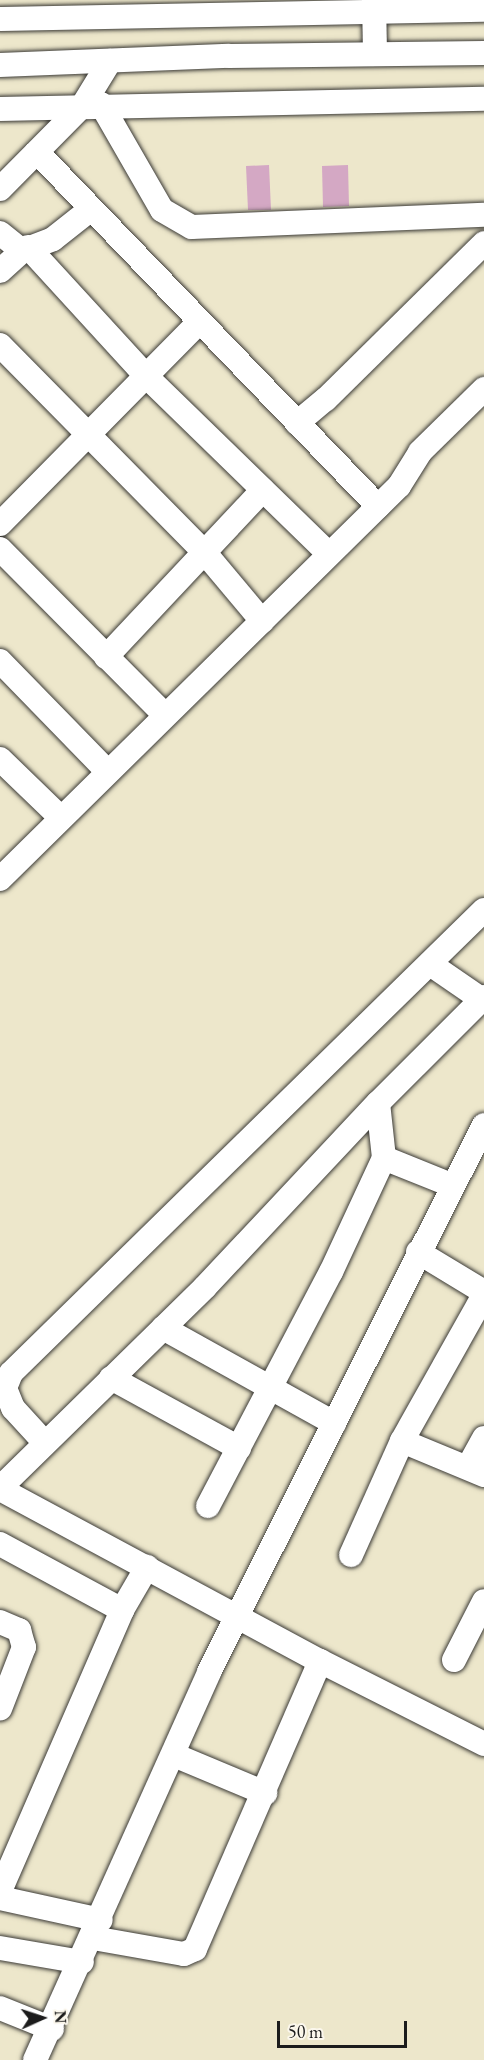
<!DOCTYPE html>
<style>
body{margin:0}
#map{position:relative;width:484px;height:2060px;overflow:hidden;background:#ede7cb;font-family:"EB Garamond",serif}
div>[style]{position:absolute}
.building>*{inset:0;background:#d4a8c4}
.roads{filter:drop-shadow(0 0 2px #3b3a36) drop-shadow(0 0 2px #3b3a36)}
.minor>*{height:24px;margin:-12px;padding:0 12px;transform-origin:12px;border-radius:12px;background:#fff}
span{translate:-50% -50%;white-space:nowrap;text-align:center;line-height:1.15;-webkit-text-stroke:4.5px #fbf7ec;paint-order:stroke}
.north{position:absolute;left:12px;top:1988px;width:60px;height:60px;-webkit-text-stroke:4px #fbf7ec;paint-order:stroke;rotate:87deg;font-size:16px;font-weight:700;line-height:24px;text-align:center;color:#1c1c1c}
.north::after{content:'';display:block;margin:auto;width:21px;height:27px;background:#1c1c1c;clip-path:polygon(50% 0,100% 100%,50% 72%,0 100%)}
.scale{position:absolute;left:277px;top:2021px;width:130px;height:27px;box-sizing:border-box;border:3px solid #1c1c1c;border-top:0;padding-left:8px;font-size:18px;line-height:21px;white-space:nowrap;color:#1c1c1c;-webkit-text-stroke:4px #fbf7ec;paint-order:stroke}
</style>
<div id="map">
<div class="building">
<div style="clip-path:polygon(269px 165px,271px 210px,248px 210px,246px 166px)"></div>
<div style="clip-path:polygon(348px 165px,349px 206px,323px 207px,322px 166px)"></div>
</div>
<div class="roads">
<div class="minor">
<div style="left:374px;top:0;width:54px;rotate:88.9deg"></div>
<div style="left:0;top:19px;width:484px;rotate:-1.1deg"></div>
<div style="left:0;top:65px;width:229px;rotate:-2.3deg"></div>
<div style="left:229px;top:56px;width:255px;rotate:-0.7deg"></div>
<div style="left:101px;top:104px;width:122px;rotate:60.1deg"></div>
<div style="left:162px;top:210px;width:34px;rotate:30deg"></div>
<div style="left:192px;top:227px;width:292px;rotate:-2.4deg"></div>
<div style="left:0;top:109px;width:484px;rotate:-1.2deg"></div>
<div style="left:37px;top:152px;width:492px;rotate:46.1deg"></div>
<div style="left:0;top:189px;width:118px;rotate:-45.3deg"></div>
<div style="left:83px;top:105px;width:52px;rotate:-58.5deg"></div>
<div style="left:0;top:233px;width:28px;rotate:39deg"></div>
<div style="left:28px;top:247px;width:175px;rotate:47.5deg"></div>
<div style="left:146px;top:376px;width:255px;rotate:44.2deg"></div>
<div style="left:0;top:271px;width:30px;rotate:-42deg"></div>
<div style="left:22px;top:251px;width:33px;rotate:-21deg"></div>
<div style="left:53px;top:239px;width:48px;rotate:-38.3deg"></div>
<div style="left:0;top:345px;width:292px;rotate:45.4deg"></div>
<div style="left:205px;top:553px;width:89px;rotate:50deg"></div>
<div style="left:297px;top:423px;width:38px;rotate:-40deg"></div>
<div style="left:326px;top:399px;width:222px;rotate:-44.6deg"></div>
<div style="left:0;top:524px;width:282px;rotate:-45.4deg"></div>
<div style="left:0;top:549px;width:234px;rotate:45.2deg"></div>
<div style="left:106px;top:657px;width:229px;rotate:-46.8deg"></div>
<div style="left:0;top:661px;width:153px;rotate:45.8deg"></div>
<div style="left:0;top:759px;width:85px;rotate:44deg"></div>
<div style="left:0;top:879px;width:560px;rotate:-44.57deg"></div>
<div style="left:399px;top:486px;width:40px;rotate:-58deg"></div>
<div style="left:420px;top:452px;width:90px;rotate:-44.5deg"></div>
<div style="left:430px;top:964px;width:65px;rotate:34.4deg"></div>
<div style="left:384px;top:1158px;width:72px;rotate:21.9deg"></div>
<div style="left:418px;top:1252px;width:77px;rotate:31.2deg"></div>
<div style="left:163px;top:1328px;width:196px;rotate:29.1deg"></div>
<div style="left:111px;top:1378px;width:146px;rotate:28.7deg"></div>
<div style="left:402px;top:1441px;width:89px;rotate:22.5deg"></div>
<div style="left:45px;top:1443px;width:47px;rotate:-132.4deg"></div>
<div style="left:13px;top:1408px;width:22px;rotate:-112deg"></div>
<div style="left:5px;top:1388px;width:16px;rotate:-68deg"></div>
<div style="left:11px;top:1373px;width:662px;rotate:-44.39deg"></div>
<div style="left:468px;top:1467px;width:33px;rotate:-61deg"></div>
<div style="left:0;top:1488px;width:287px;rotate:-44.4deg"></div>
<div style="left:205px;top:1287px;width:253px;rotate:-46.8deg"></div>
<div style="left:378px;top:1103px;width:150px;rotate:-45deg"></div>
<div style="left:0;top:1489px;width:363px;rotate:28.3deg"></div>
<div style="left:320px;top:1661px;width:184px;rotate:26.8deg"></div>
<div style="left:208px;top:1506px;width:264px;rotate:-62.3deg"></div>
<div style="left:331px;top:1272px;width:126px;rotate:-65.1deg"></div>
<div style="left:384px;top:1158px;width:55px;rotate:-96.2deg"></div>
<div style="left:0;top:1544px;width:139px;rotate:28.4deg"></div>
<div style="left:351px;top:1555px;width:125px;rotate:-65.9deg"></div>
<div style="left:402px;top:1441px;width:167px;rotate:-60.7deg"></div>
<div style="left:0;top:1622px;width:21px;rotate:23deg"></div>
<div style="left:19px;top:1630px;width:18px;rotate:74deg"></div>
<div style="left:24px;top:1647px;width:66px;rotate:111.2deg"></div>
<div style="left:454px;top:1660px;width:66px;rotate:-63deg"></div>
<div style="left:174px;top:1755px;width:99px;rotate:22.7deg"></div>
<div style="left:0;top:1891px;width:306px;rotate:-66.5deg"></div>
<div style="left:122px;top:1610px;width:50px;rotate:-59.8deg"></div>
<div style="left:0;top:1898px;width:103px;rotate:12.3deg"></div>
<div style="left:93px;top:1938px;width:92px;rotate:10deg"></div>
<div style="left:184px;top:1954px;width:12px;rotate:-24deg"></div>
<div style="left:195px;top:1949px;width:314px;rotate:-66.5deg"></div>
<div style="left:0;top:1948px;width:83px;rotate:9.7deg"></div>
<div style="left:0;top:2008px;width:56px;rotate:22deg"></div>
<div style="left:35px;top:2060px;width:425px;rotate:-65.8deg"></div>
<div style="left:209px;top:1672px;width:612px;rotate:-63.31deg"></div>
</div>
</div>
<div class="north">N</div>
<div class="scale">50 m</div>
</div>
